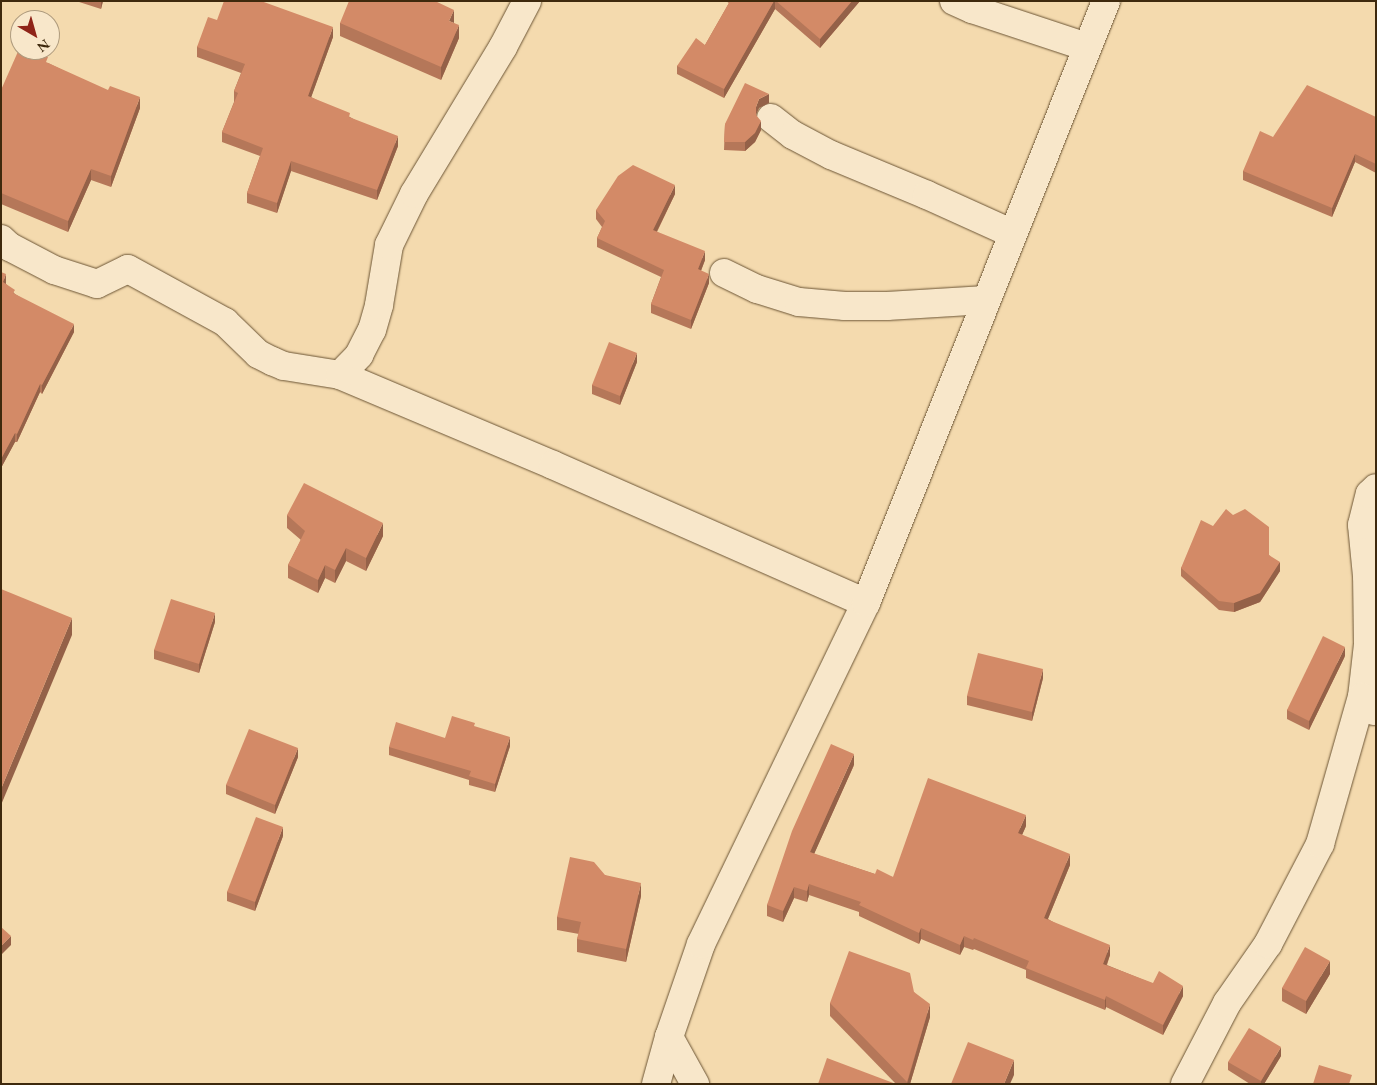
<!DOCTYPE html>
<style>
body{margin:0}
#map{position:relative;width:1377px;height:1085px;overflow:hidden;background:#f4daae;font-family:"EB Garamond",serif}
div>[style]{position:absolute}
.roads{filter:drop-shadow(0 0 1px #6c5535) drop-shadow(0 0 1px #6c5535)}
.minor>*{height:28px;margin:-14px;padding:0 14px;transform-origin:14px;border-radius:14px;background:#f8e7ca}
.wall>*{inset:0;background:#b57759}
.shaded-wall>*{inset:0;background:#946148}
.building>*{inset:0;background:#d38a67}
span{translate:-50% -50%;white-space:nowrap;text-align:center;line-height:1.15;-webkit-text-stroke:4px #f8e7ca;paint-order:stroke}
.frame{position:absolute;inset:0;border:2px solid #3e290d;pointer-events:none}
.north{position:absolute;left:10px;top:10px;width:50px;height:50px;box-sizing:border-box;background:#f8e7ca;border:1px solid #ae9b7e;border-radius:50%;rotate:142deg;font-size:14px;font-weight:700;line-height:20px;text-align:center;color:#3e290d}
.north::after{content:'';display:block;margin:auto;width:18px;height:22px;background:#8f2418;clip-path:polygon(50% 0,100% 100%,50% 72%,0 100%)}
</style>
<div id="map">
<div class="roads">
<div class="minor">
<div style="left:954px;top:1px;width:20px;rotate:24deg"></div>
<div style="left:972px;top:9px;width:121px;rotate:18.3deg"></div>
<div style="left:771px;top:118px;width:28px;rotate:38deg"></div>
<div style="left:793px;top:135px;width:43px;rotate:27.8deg"></div>
<div style="left:831px;top:155px;width:104px;rotate:22.6deg"></div>
<div style="left:927px;top:195px;width:94px;rotate:24.4deg"></div>
<div style="left:1px;top:239px;width:12px;rotate:42deg"></div>
<div style="left:10px;top:247px;width:50px;rotate:27.6deg"></div>
<div style="left:54px;top:270px;width:45px;rotate:18deg"></div>
<div style="left:97px;top:284px;width:34px;rotate:-26deg"></div>
<div style="left:128px;top:269px;width:111px;rotate:28.7deg"></div>
<div style="left:225px;top:322px;width:46px;rotate:44.1deg"></div>
<div style="left:258px;top:354px;width:16px;rotate:27deg"></div>
<div style="left:272px;top:361px;width:13px;rotate:23deg"></div>
<div style="left:284px;top:366px;width:57px;rotate:9.1deg"></div>
<div style="left:340px;top:375px;width:231px;rotate:22.9deg"></div>
<div style="left:553px;top:465px;width:342px;rotate:23.8deg"></div>
<div style="left:724px;top:273px;width:37px;rotate:26deg"></div>
<div style="left:757px;top:289px;width:44px;rotate:17.2deg"></div>
<div style="left:799px;top:302px;width:46px;rotate:5deg"></div>
<div style="left:845px;top:306px;width:42px"></div>
<div style="left:887px;top:306px;width:99px;rotate:-3.5deg"></div>
<div style="left:340px;top:375px;width:28px;rotate:-46deg"></div>
<div style="left:359px;top:355px;width:28px;rotate:-63deg"></div>
<div style="left:372px;top:330px;width:26px;rotate:-74deg"></div>
<div style="left:379px;top:305px;width:61px;rotate:-80.5deg"></div>
<div style="left:389px;top:245px;width:57px;rotate:-63.9deg"></div>
<div style="left:414px;top:194px;width:172px;rotate:-58.8deg"></div>
<div style="left:503px;top:47px;width:52px;rotate:-62.4deg"></div>
<div style="left:1374px;top:711px;width:18px;rotate:-131deg"></div>
<div style="left:1362px;top:697px;width:53px;rotate:-83.5deg"></div>
<div style="left:1368px;top:644px;width:68px;rotate:-90.8deg"></div>
<div style="left:1367px;top:576px;width:51px;rotate:-95.6deg"></div>
<div style="left:1362px;top:525px;width:32px;rotate:-76deg"></div>
<div style="left:1370px;top:494px;width:8px;rotate:-45deg"></div>
<div style="left:669px;top:1037px;width:54px;rotate:61deg"></div>
<div style="left:656px;top:1084px;width:49px;rotate:-74.5deg"></div>
<div style="left:669px;top:1037px;width:98px;rotate:-71deg"></div>
<div style="left:701px;top:944px;width:379px;rotate:-64.2deg"></div>
<div style="left:866px;top:603px;width:648px;rotate:-68.26deg"></div>
<div style="left:1185px;top:1084px;width:91px;rotate:-62.6deg"></div>
<div style="left:1227px;top:1003px;width:72px;rotate:-55.2deg"></div>
<div style="left:1268px;top:944px;width:113px;rotate:-62.5deg"></div>
<div style="left:1320px;top:844px;width:153px;rotate:-74.1deg"></div>
</div>
</div>
<div class="wall">
<div style="clip-path:polygon(76px 1px,103px 1px,101px 9px)"></div>
<div style="clip-path:polygon(726px 1px,860px 1px,820px 48px,775px 9px,724px 98px,677px 74px,677px 66px,705px 45px,729px 3px)"></div>
<div style="clip-path:polygon(217px 20px,333px 37px,311px 97px,350px 117px,398px 146px,377px 200px,291px 171px,277px 213px,247px 203px,247px 193px,260px 156px,222px 142px,222px 132px,234px 102px,234px 91px,241px 73px,197px 57px,197px 47px)"></div>
<div style="clip-path:polygon(340px 23px,454px 23px,459px 38px,441px 80px,340px 36px)"></div>
<div style="clip-path:polygon(48px 63px,140px 108px,111px 187px,91px 180px,68px 232px,1px 204px,1px 90px)"></div>
<div style="clip-path:polygon(769px 103px,759px 108px,756px 114px,761px 130px,755px 142px,745px 151px,724px 150px,725px 124px)"></div>
<div style="clip-path:polygon(1376px 117px,1376px 173px,1355px 162px,1332px 217px,1243px 180px,1243px 171px)"></div>
<div style="clip-path:polygon(675px 194px,657px 232px,705px 260px,701px 271px,709px 283px,691px 329px,651px 313px,651px 304px,661px 277px,597px 247px,597px 238px,602px 227px,596px 219px,596px 210px)"></div>
<div style="clip-path:polygon(1px 272px,6px 284px,15px 294px,74px 332px,42px 394px,40px 392px,17px 442px,15px 442px,1px 468px)"></div>
<div style="clip-path:polygon(637px 362px,620px 405px,592px 394px,592px 385px)"></div>
<div style="clip-path:polygon(287px 515px,383px 536px,366px 571px,346px 561px,335px 583px,325px 578px,318px 593px,288px 578px,288px 565px,301px 540px,287px 528px)"></div>
<div style="clip-path:polygon(1213px 526px,1269px 555px,1280px 571px,1260px 602px,1234px 612px,1219px 610px,1181px 576px,1181px 568px)"></div>
<div style="clip-path:polygon(215px 622px,199px 673px,154px 659px,154px 650px)"></div>
<div style="clip-path:polygon(1345px 656px,1309px 730px,1287px 719px,1287px 710px)"></div>
<div style="clip-path:polygon(1043px 678px,1032px 721px,967px 705px,967px 696px)"></div>
<div style="clip-path:polygon(475px 727px,510px 746px,495px 792px,469px 785px,469px 780px,389px 755px,389px 747px,445px 738px)"></div>
<div style="clip-path:polygon(298px 757px,275px 814px,226px 794px,226px 785px)"></div>
<div style="clip-path:polygon(854px 765px,814px 854px,875px 874px,893px 877px,1026px 826px,1022px 835px,1070px 865px,1048px 919px,1110px 955px,1107px 965px,1183px 996px,1163px 1035px,1106px 1007px,1105px 1010px,1026px 978px,1026px 970px,974px 949px,973px 950px,964px 947px,960px 955px,921px 939px,919px 944px,859px 916px,859px 912px,809px 895px,807px 902px,794px 898px,783px 922px,767px 916px,767px 905px)"></div>
<div style="clip-path:polygon(283px 836px,255px 911px,227px 901px,227px 892px)"></div>
<div style="clip-path:polygon(605px 875px,641px 896px,626px 962px,577px 952px,577px 939px,579px 934px,557px 930px,557px 917px)"></div>
<div style="clip-path:polygon(1330px 974px,1306px 1014px,1282px 1001px,1282px 988px)"></div>
<div style="clip-path:polygon(914px 992px,930px 1017px,910px 1084px,896px 1084px,830px 1016px,830px 1003px)"></div>
<div style="clip-path:polygon(1281px 1056px,1264px 1084px,1250px 1084px,1228px 1070px,1228px 1062px)"></div>
</div>
<div class="shaded-wall">
<div style="clip-path:polygon(101px 1px,103px 1px,101px 9px)"></div>
<div style="clip-path:polygon(774px 1px,775px 1px,775px 9px,724px 98px,724px 89px)"></div>
<div style="clip-path:polygon(852px 1px,860px 1px,820px 48px,820px 39px)"></div>
<div style="clip-path:polygon(454px 10px,454px 23px,449px 21px)"></div>
<div style="clip-path:polygon(459px 25px,459px 38px,441px 80px,441px 67px)"></div>
<div style="clip-path:polygon(333px 27px,333px 37px,308px 106px,308px 96px)"></div>
<div style="clip-path:polygon(769px 94px,769px 103px,759px 108px,756px 115px,756px 107px,759px 99px)"></div>
<div style="clip-path:polygon(140px 97px,140px 108px,111px 187px,111px 176px)"></div>
<div style="clip-path:polygon(761px 121px,761px 130px,755px 142px,745px 151px,745px 142px)"></div>
<div style="clip-path:polygon(398px 136px,398px 146px,377px 200px,377px 190px)"></div>
<div style="clip-path:polygon(1355px 154px,1355px 162px,1332px 217px,1332px 208px)"></div>
<div style="clip-path:polygon(291px 161px,291px 171px,277px 213px,277px 203px)"></div>
<div style="clip-path:polygon(91px 169px,91px 180px,68px 232px,68px 221px)"></div>
<div style="clip-path:polygon(675px 185px,675px 194px,653px 239px,653px 230px)"></div>
<div style="clip-path:polygon(705px 251px,705px 260px,698px 278px,698px 269px)"></div>
<div style="clip-path:polygon(6px 274px,6px 283px,3px 291px,3px 282px)"></div>
<div style="clip-path:polygon(709px 274px,709px 283px,691px 329px,691px 320px)"></div>
<div style="clip-path:polygon(74px 324px,74px 332px,42px 394px,42px 385px)"></div>
<div style="clip-path:polygon(637px 353px,637px 362px,620px 405px,620px 396px)"></div>
<div style="clip-path:polygon(40px 384px,40px 392px,17px 442px,17px 434px)"></div>
<div style="clip-path:polygon(15px 433px,15px 442px,1px 468px,1px 459px)"></div>
<div style="clip-path:polygon(383px 523px,383px 536px,366px 571px,366px 558px)"></div>
<div style="clip-path:polygon(346px 548px,346px 561px,335px 583px,335px 570px)"></div>
<div style="clip-path:polygon(1280px 562px,1280px 571px,1260px 602px,1234px 612px,1234px 603px)"></div>
<div style="clip-path:polygon(325px 565px,325px 578px,318px 593px,318px 580px)"></div>
<div style="clip-path:polygon(215px 613px,215px 622px,199px 673px,199px 664px)"></div>
<div style="clip-path:polygon(72px 618px,72px 635px,1px 805px,1px 789px)"></div>
<div style="clip-path:polygon(1345px 647px,1345px 656px,1309px 730px,1309px 721px)"></div>
<div style="clip-path:polygon(1043px 669px,1043px 678px,1032px 721px,1032px 712px)"></div>
<div style="clip-path:polygon(510px 737px,510px 746px,495px 792px,495px 784px)"></div>
<div style="clip-path:polygon(298px 748px,298px 757px,275px 814px,275px 805px)"></div>
<div style="clip-path:polygon(854px 754px,854px 765px,810px 863px,810px 852px)"></div>
<div style="clip-path:polygon(1026px 815px,1026px 826px,1018px 844px,1018px 833px)"></div>
<div style="clip-path:polygon(283px 827px,283px 836px,255px 911px,255px 902px)"></div>
<div style="clip-path:polygon(1070px 854px,1070px 865px,1044px 928px,1044px 918px)"></div>
<div style="clip-path:polygon(641px 883px,641px 896px,626px 962px,626px 949px)"></div>
<div style="clip-path:polygon(809px 884px,809px 895px,807px 902px,807px 891px)"></div>
<div style="clip-path:polygon(794px 887px,794px 898px,783px 922px,783px 911px)"></div>
<div style="clip-path:polygon(921px 928px,921px 939px,919px 944px,919px 933px)"></div>
<div style="clip-path:polygon(11px 936px,11px 945px,1px 955px,1px 946px)"></div>
<div style="clip-path:polygon(964px 936px,964px 947px,960px 955px,960px 945px)"></div>
<div style="clip-path:polygon(1110px 945px,1110px 955px,1103px 974px,1103px 964px)"></div>
<div style="clip-path:polygon(1330px 961px,1330px 974px,1306px 1014px,1306px 1001px)"></div>
<div style="clip-path:polygon(1183px 986px,1183px 996px,1163px 1035px,1163px 1025px)"></div>
<div style="clip-path:polygon(1106px 996px,1106px 1007px,1105px 1010px,1105px 1000px)"></div>
<div style="clip-path:polygon(930px 1004px,930px 1017px,910px 1084px,907px 1084px)"></div>
<div style="clip-path:polygon(1281px 1047px,1281px 1056px,1264px 1084px,1261px 1084px,1261px 1081px)"></div>
<div style="clip-path:polygon(1014px 1060px,1014px 1075px,1010px 1084px,1004px 1084px)"></div>
</div>
<div class="building">
<div style="clip-path:polygon(224px 1px,261px 1px,333px 27px,308px 96px,350px 113px,349px 117px,398px 136px,377px 190px,291px 161px,277px 203px,247px 193px,263px 148px,222px 132px,238px 93px,234px 91px,245px 64px,197px 47px,208px 17px,217px 20px)"></div>
<div style="clip-path:polygon(349px 1px,435px 1px,454px 10px,449px 21px,459px 25px,441px 67px,340px 23px)"></div>
<div style="clip-path:polygon(730px 1px,774px 1px,724px 89px,677px 66px,696px 38px,705px 45px)"></div>
<div style="clip-path:polygon(776px 1px,852px 1px,820px 39px)"></div>
<div style="clip-path:polygon(20px 47px,20px 50px,31px 50px,48px 57px,46px 62px,108px 90px,110px 86px,140px 97px,111px 176px,91px 169px,68px 221px,1px 193px,1px 90px)"></div>
<div style="clip-path:polygon(745px 83px,769px 94px,759px 99px,756px 107px,756px 115px,761px 121px,755px 133px,745px 142px,724px 142px,725px 124px)"></div>
<div style="clip-path:polygon(1307px 85px,1376px 117px,1376px 164px,1355px 154px,1332px 208px,1243px 171px,1260px 131px,1273px 137px)"></div>
<div style="clip-path:polygon(633px 165px,675px 185px,653px 230px,705px 251px,698px 269px,709px 274px,691px 320px,651px 304px,664px 270px,597px 238px,605px 221px,596px 210px,618px 176px)"></div>
<div style="clip-path:polygon(1px 272px,6px 274px,3px 282px,15px 290px,13px 293px,74px 324px,42px 385px,40px 384px,17px 434px,15px 433px,1px 459px)"></div>
<div style="clip-path:polygon(609px 342px,637px 353px,620px 396px,592px 385px)"></div>
<div style="clip-path:polygon(304px 483px,383px 523px,366px 558px,346px 548px,335px 570px,325px 565px,318px 580px,288px 565px,305px 531px,287px 515px)"></div>
<div style="clip-path:polygon(1226px 509px,1233px 515px,1245px 509px,1269px 527px,1269px 555px,1280px 562px,1260px 593px,1234px 603px,1219px 601px,1181px 568px,1201px 520px,1213px 526px)"></div>
<div style="clip-path:polygon(1px 589px,72px 618px,1px 789px)"></div>
<div style="clip-path:polygon(171px 599px,215px 613px,199px 664px,154px 650px)"></div>
<div style="clip-path:polygon(1323px 636px,1345px 647px,1309px 721px,1287px 710px)"></div>
<div style="clip-path:polygon(978px 653px,1043px 669px,1032px 712px,967px 696px)"></div>
<div style="clip-path:polygon(452px 716px,475px 723px,474px 726px,510px 737px,495px 784px,469px 776px,471px 771px,389px 747px,396px 722px,445px 738px)"></div>
<div style="clip-path:polygon(249px 729px,298px 748px,275px 805px,226px 785px)"></div>
<div style="clip-path:polygon(831px 744px,854px 754px,810px 852px,875px 874px,877px 869px,893px 877px,928px 778px,1026px 815px,1018px 833px,1070px 854px,1044px 918px,1110px 945px,1103px 964px,1153px 983px,1159px 971px,1183px 986px,1163px 1025px,1106px 996px,1105px 1000px,1026px 968px,1029px 961px,974px 938px,973px 940px,964px 936px,960px 945px,921px 928px,919px 933px,859px 905px,861px 902px,809px 884px,807px 891px,794px 887px,783px 911px,767px 905px,792px 831px)"></div>
<div style="clip-path:polygon(256px 817px,283px 827px,255px 902px,227px 892px)"></div>
<div style="clip-path:polygon(570px 857px,594px 862px,605px 875px,641px 883px,626px 949px,577px 939px,581px 922px,557px 917px)"></div>
<div style="clip-path:polygon(1px 927px,11px 936px,1px 946px)"></div>
<div style="clip-path:polygon(1305px 947px,1330px 961px,1306px 1001px,1282px 988px)"></div>
<div style="clip-path:polygon(849px 951px,910px 973px,914px 992px,930px 1004px,907px 1082px,830px 1003px)"></div>
<div style="clip-path:polygon(1249px 1028px,1281px 1047px,1261px 1081px,1228px 1062px)"></div>
<div style="clip-path:polygon(968px 1042px,1014px 1060px,1004px 1084px,951px 1084px)"></div>
<div style="clip-path:polygon(827px 1058px,896px 1084px,818px 1084px)"></div>
<div style="clip-path:polygon(1319px 1065px,1352px 1075px,1349px 1084px,1313px 1084px)"></div>
</div>
<div class="frame"></div>
<div class="north">N</div>
</div>
